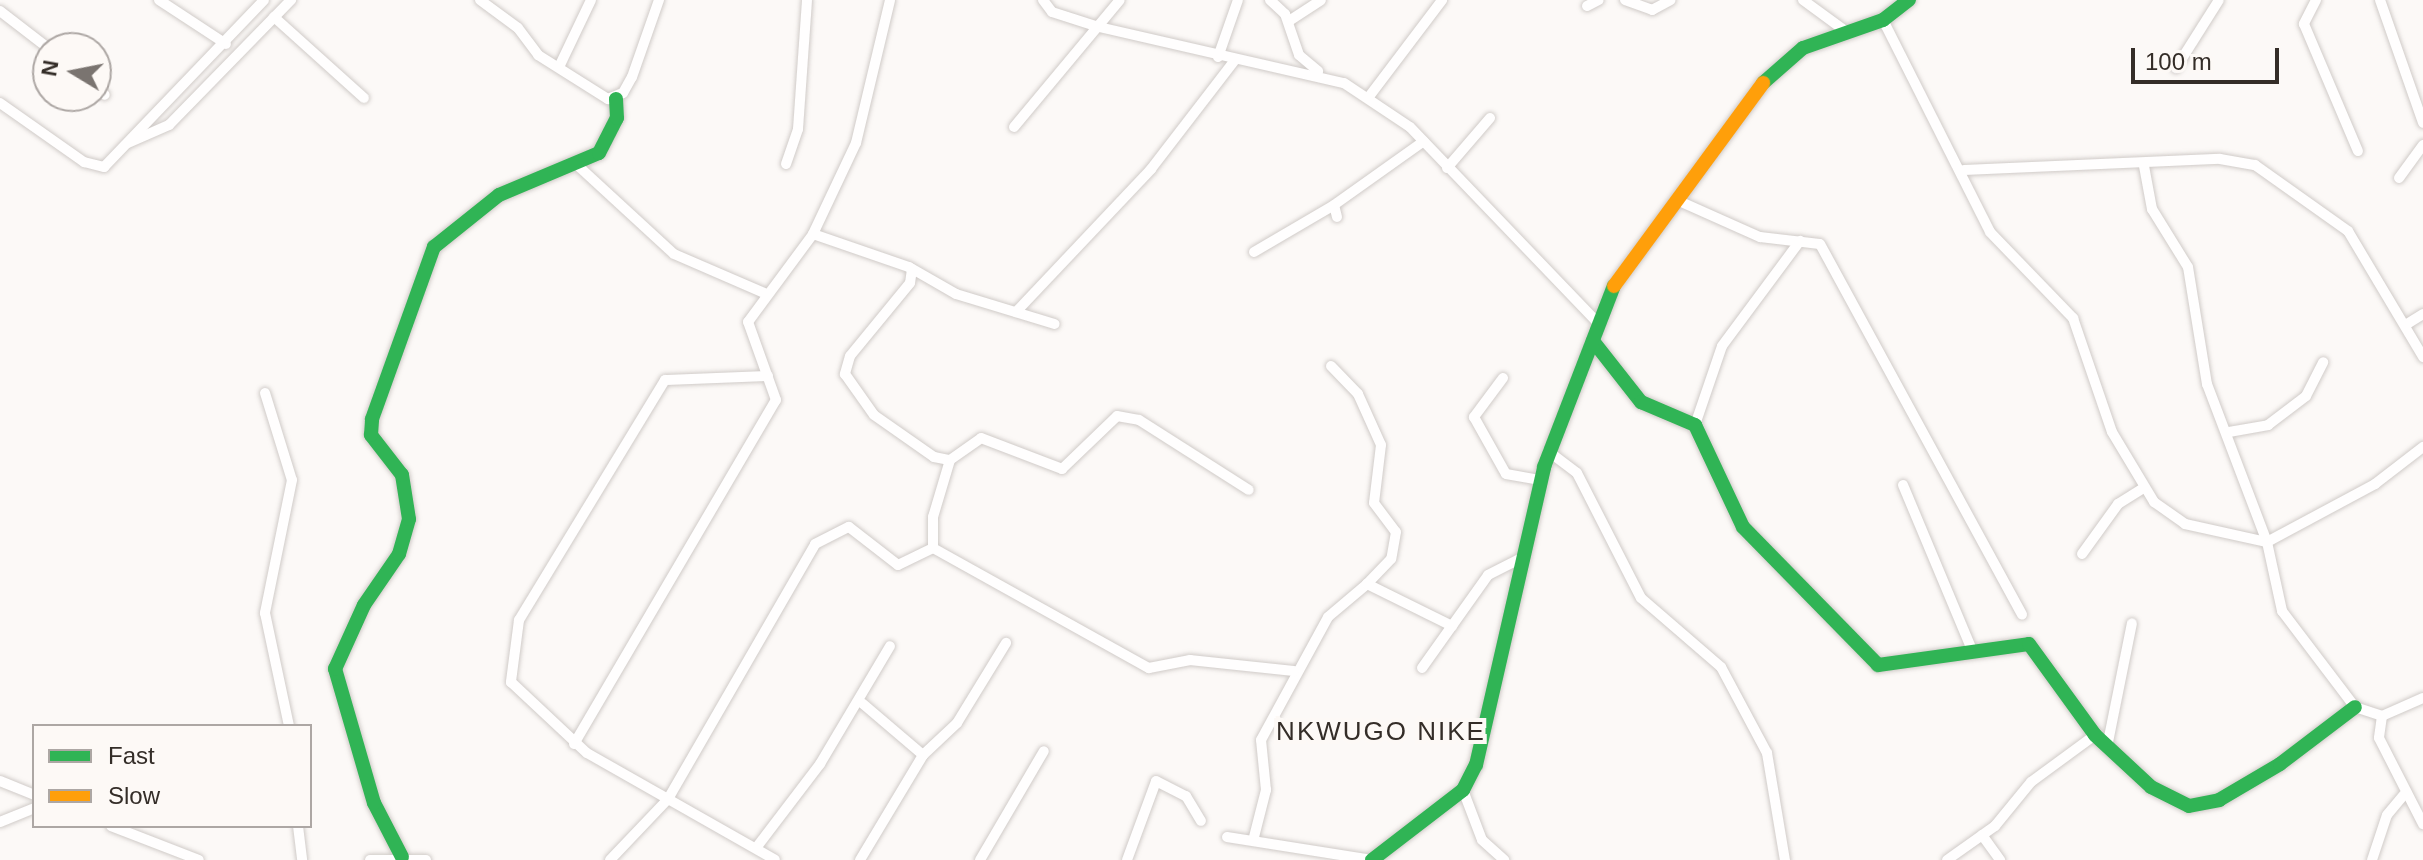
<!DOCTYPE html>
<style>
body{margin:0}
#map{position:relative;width:2423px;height:860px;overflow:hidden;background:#fcf9f7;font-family:Arial,sans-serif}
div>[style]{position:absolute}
.roads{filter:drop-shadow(0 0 2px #d0cbc8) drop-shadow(0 0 2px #d0cbc8)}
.street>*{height:10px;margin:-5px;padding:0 5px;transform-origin:5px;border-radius:5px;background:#fffefe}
.fast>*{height:14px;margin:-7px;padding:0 7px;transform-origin:7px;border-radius:7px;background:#30b455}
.slow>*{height:14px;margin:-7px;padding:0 7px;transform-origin:7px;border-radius:7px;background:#ff9f0a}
span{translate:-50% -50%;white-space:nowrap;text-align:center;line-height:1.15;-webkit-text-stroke:8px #fdf9f6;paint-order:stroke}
.neighbourhood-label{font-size:26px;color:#342d28;letter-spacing:2px}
.legend{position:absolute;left:32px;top:724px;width:280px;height:104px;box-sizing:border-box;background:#fdf9f6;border:2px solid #ada7a4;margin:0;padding:10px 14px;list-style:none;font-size:24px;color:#342d28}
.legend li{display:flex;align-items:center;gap:16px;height:40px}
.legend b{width:40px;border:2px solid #ada7a4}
.north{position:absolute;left:32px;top:32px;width:80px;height:80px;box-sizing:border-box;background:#fdf9f6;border:2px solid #ada7a4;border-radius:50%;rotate:280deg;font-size:22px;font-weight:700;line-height:32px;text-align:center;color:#342d28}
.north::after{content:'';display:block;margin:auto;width:28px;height:36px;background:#7a7470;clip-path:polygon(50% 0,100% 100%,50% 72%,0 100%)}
.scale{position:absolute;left:2131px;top:48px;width:148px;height:36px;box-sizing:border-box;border:4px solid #342d28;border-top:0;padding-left:10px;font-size:24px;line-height:28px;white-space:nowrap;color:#342d28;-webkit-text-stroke:6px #fdf9f6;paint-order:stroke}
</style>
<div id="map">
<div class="roads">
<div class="street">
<div style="left:159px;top:0;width:80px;rotate:33.3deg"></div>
<div style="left:480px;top:0;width:47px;rotate:36.4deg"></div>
<div style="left:518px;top:28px;width:34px;rotate:53deg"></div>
<div style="left:538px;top:55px;width:83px;rotate:32.2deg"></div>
<div style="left:608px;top:99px;width:16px;rotate:-22deg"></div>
<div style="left:623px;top:93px;width:18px;rotate:-61deg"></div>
<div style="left:632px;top:77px;width:82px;rotate:-70.7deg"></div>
<div style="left:1043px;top:0;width:15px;rotate:53deg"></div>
<div style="left:1052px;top:12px;width:49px;rotate:17.7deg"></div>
<div style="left:1099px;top:27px;width:251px;rotate:12.9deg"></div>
<div style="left:1344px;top:83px;width:79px;rotate:33.7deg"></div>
<div style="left:1410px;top:127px;width:272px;rotate:46.2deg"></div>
<div style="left:1270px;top:0;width:21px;rotate:43deg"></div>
<div style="left:1285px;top:14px;width:43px;rotate:71.1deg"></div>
<div style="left:1299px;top:55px;width:25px;rotate:40deg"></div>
<div style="left:1625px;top:0;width:29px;rotate:20deg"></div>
<div style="left:1652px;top:10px;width:21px;rotate:-28deg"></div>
<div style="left:1803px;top:0;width:51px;rotate:36.2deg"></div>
<div style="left:2316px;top:0;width:27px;rotate:117deg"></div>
<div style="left:2304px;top:24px;width:138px;rotate:67deg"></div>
<div style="left:2380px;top:0;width:130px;rotate:70.7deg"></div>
<div style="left:1587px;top:6px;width:13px;rotate:-27deg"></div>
<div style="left:0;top:11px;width:61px;rotate:37.6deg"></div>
<div style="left:274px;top:17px;width:121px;rotate:42deg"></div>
<div style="left:1883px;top:20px;width:237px;rotate:63.2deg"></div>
<div style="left:1990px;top:232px;width:120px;rotate:46deg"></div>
<div style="left:2073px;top:318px;width:120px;rotate:71.1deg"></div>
<div style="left:2112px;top:432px;width:82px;rotate:59deg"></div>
<div style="left:2154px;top:502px;width:38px;rotate:35deg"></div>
<div style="left:2185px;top:524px;width:84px;rotate:12.4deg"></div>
<div style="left:2267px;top:542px;width:123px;rotate:-28.2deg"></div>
<div style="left:2375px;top:484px;width:61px;rotate:-37.6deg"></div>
<div style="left:1289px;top:21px;width:38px;rotate:-33deg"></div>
<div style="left:1218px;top:57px;width:60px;rotate:-70.7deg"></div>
<div style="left:560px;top:65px;width:72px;rotate:-64.5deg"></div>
<div style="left:2176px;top:68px;width:80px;rotate:-57.7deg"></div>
<div style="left:96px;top:88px;width:11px;rotate:38deg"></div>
<div style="left:1368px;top:98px;width:123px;rotate:-52.9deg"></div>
<div style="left:0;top:103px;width:103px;rotate:35.1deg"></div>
<div style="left:84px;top:162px;width:21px;rotate:14deg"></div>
<div style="left:104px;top:167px;width:231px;rotate:-46.2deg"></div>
<div style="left:1014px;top:127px;width:165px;rotate:-50.2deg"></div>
<div style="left:128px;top:143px;width:45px;rotate:-23.7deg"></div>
<div style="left:169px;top:125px;width:175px;rotate:-45.7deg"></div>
<div style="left:575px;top:163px;width:134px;rotate:42.6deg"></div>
<div style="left:674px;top:254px;width:98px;rotate:23.4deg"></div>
<div style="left:786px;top:164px;width:37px;rotate:-71deg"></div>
<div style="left:798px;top:129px;width:129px;rotate:-86deg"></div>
<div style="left:2144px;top:166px;width:44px;rotate:79.5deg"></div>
<div style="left:2152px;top:209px;width:68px;rotate:58.2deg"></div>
<div style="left:2188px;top:267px;width:119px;rotate:80.8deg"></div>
<div style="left:2207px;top:384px;width:169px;rotate:69.2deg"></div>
<div style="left:2267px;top:542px;width:71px;rotate:77.7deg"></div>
<div style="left:2282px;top:611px;width:121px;rotate:52.8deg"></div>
<div style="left:2355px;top:707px;width:28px;rotate:18deg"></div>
<div style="left:2382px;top:716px;width:45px;rotate:-23.7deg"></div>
<div style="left:1447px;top:168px;width:66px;rotate:-49.3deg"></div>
<div style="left:1964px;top:170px;width:256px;rotate:-2.5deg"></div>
<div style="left:2220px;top:159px;width:36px;rotate:10deg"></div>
<div style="left:2255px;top:165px;width:114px;rotate:35.4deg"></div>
<div style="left:2348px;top:231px;width:147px;rotate:59.2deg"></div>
<div style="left:2399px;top:178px;width:41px;rotate:-54deg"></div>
<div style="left:1679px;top:201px;width:89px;rotate:24deg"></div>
<div style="left:1760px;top:237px;width:60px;rotate:6.7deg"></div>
<div style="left:1820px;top:244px;width:422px;rotate:61.4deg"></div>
<div style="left:1337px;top:217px;width:12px;rotate:-104deg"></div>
<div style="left:1334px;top:205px;width:110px;rotate:-35.4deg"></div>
<div style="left:813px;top:234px;width:102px;rotate:19deg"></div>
<div style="left:909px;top:267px;width:54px;rotate:29.9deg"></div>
<div style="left:956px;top:294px;width:103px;rotate:16.9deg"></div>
<div style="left:1254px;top:252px;width:93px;rotate:-30.4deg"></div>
<div style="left:912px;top:269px;width:14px;rotate:98deg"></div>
<div style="left:910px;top:283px;width:94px;rotate:129.4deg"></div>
<div style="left:850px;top:356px;width:19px;rotate:106deg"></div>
<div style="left:845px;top:374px;width:50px;rotate:54.7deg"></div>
<div style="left:874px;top:415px;width:73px;rotate:35deg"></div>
<div style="left:934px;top:457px;width:16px;rotate:11deg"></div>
<div style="left:950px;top:460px;width:38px;rotate:-35deg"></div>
<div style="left:981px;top:438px;width:87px;rotate:20.9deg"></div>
<div style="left:1062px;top:469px;width:76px;rotate:-43.9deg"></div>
<div style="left:1117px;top:416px;width:22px;rotate:10deg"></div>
<div style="left:1139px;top:420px;width:130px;rotate:32.5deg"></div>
<div style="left:1016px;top:312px;width:197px;rotate:-46.6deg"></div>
<div style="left:1151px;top:169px;width:138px;rotate:-52.4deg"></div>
<div style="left:2407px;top:324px;width:19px;rotate:-32deg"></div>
<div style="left:1331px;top:366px;width:39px;rotate:46deg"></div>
<div style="left:1358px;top:394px;width:56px;rotate:65.7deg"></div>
<div style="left:1381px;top:445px;width:58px;rotate:96.9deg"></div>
<div style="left:1374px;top:503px;width:36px;rotate:53deg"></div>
<div style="left:1396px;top:532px;width:27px;rotate:100deg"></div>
<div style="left:1391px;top:559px;width:35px;rotate:134deg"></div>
<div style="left:768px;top:376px;width:103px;rotate:177.8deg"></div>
<div style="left:665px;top:380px;width:281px;rotate:121.3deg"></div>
<div style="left:519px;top:620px;width:63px;rotate:97.4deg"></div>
<div style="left:511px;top:682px;width:104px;rotate:43.1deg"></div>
<div style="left:587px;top:753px;width:216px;rotate:29.6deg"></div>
<div style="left:1503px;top:378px;width:49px;rotate:126.6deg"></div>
<div style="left:1474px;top:417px;width:65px;rotate:60.7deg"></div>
<div style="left:1506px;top:474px;width:35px;rotate:10deg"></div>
<div style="left:265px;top:393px;width:91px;rotate:72.8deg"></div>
<div style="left:292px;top:480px;width:136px;rotate:101.5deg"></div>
<div style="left:265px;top:613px;width:116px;rotate:78deg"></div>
<div style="left:1695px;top:425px;width:83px;rotate:-71.1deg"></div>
<div style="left:1722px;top:346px;width:131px;rotate:-53.4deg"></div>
<div style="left:2229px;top:432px;width:40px;rotate:-10deg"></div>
<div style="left:2268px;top:425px;width:48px;rotate:-37.3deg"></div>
<div style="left:2306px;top:396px;width:38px;rotate:-63deg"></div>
<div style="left:1548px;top:451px;width:36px;rotate:37deg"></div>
<div style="left:1577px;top:473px;width:140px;rotate:62.9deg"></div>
<div style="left:1641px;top:598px;width:106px;rotate:40.8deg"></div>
<div style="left:1721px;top:667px;width:98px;rotate:61.9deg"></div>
<div style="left:1767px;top:753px;width:109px;rotate:80.5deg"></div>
<div style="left:1903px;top:485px;width:179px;rotate:67.3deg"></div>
<div style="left:933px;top:548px;width:31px;rotate:-90deg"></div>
<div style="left:933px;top:517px;width:59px;rotate:-73.4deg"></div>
<div style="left:2082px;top:554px;width:62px;rotate:-54.2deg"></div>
<div style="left:2118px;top:504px;width:31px;rotate:-32deg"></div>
<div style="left:1422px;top:668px;width:114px;rotate:-54.6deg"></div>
<div style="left:1488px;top:575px;width:37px;rotate:-27deg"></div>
<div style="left:2382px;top:716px;width:22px;rotate:98deg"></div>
<div style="left:2379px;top:738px;width:97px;rotate:62.9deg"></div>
<div style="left:574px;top:744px;width:399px;rotate:-59.6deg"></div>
<div style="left:776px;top:400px;width:83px;rotate:-109.7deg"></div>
<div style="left:748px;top:322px;width:109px;rotate:-53.5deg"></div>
<div style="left:813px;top:234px;width:101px;rotate:-64.7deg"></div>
<div style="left:856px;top:143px;width:147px;rotate:-76.6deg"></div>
<div style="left:2107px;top:747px;width:126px;rotate:-78.6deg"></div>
<div style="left:923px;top:755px;width:47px;rotate:-43.3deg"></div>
<div style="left:957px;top:723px;width:94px;rotate:-58.5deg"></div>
<div style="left:0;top:781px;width:37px;rotate:22deg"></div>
<div style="left:1463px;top:790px;width:53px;rotate:69.2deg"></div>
<div style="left:1482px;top:840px;width:30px;rotate:42deg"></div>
<div style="left:0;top:822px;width:37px;rotate:-22deg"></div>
<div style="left:111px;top:826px;width:94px;rotate:21.1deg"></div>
<div style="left:298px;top:826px;width:34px;rotate:83deg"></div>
<div style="left:1982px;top:835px;width:31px;rotate:54deg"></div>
<div style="left:1227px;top:837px;width:147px;rotate:9deg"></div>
<div style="left:1254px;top:837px;width:49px;rotate:-75.7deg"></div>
<div style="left:1266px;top:790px;width:50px;rotate:-95.7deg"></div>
<div style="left:1261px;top:740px;width:140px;rotate:-61.4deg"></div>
<div style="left:1328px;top:617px;width:51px;rotate:-40.2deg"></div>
<div style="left:1367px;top:584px;width:95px;rotate:26.3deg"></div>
<div style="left:756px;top:848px;width:106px;rotate:-52.7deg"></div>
<div style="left:820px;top:764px;width:137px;rotate:-59.3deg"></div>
<div style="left:370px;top:860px;width:56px"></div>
<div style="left:610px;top:860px;width:84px;rotate:-46.4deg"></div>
<div style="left:668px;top:799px;width:294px;rotate:-60deg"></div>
<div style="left:815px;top:544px;width:38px;rotate:-27deg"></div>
<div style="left:849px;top:527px;width:62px;rotate:37.8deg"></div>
<div style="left:898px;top:565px;width:39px;rotate:-26deg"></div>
<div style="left:933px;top:548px;width:247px;rotate:29.1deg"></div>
<div style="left:1149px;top:668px;width:42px;rotate:-11deg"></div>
<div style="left:1190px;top:660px;width:104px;rotate:6.1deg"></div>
<div style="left:860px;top:860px;width:122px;rotate:-59deg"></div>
<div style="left:923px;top:755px;width:79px;rotate:-139.6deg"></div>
<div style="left:980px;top:860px;width:126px;rotate:-59.6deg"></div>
<div style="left:1127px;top:860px;width:84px;rotate:-69.8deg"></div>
<div style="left:1156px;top:781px;width:34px;rotate:27deg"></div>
<div style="left:1186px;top:796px;width:29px;rotate:59deg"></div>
<div style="left:1947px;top:860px;width:59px;rotate:-35.3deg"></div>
<div style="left:1995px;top:826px;width:57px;rotate:-50.7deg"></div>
<div style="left:2031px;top:782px;width:79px;rotate:-36.3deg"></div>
<div style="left:2372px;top:860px;width:47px;rotate:-71.6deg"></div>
<div style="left:2387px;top:815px;width:26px;rotate:-50deg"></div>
</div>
<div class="fast">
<div style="left:1763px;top:83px;width:53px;rotate:-41.2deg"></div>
<div style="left:1803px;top:48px;width:85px;rotate:-19.3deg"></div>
<div style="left:1883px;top:20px;width:33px;rotate:-38deg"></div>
<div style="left:1593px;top:341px;width:78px;rotate:51.8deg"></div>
<div style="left:1641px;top:402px;width:59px;rotate:23.1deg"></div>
<div style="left:1695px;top:425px;width:113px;rotate:64.8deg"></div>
<div style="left:1743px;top:527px;width:193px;rotate:45.6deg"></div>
<div style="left:1878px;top:665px;width:152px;rotate:-7.9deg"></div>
<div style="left:2029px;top:644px;width:112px;rotate:54deg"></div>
<div style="left:2095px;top:735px;width:76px;rotate:42.9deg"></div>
<div style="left:2151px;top:787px;width:42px;rotate:26.6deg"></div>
<div style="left:2189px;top:806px;width:31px;rotate:-11deg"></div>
<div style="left:2219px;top:800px;width:71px;rotate:-30.5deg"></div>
<div style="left:2280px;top:764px;width:94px;rotate:-37.2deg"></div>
<div style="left:402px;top:857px;width:61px;rotate:-117.4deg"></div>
<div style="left:374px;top:803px;width:140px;rotate:-106.2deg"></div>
<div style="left:335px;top:669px;width:70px;rotate:-65.6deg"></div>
<div style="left:364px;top:605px;width:62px;rotate:-55.5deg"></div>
<div style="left:399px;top:554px;width:36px;rotate:-74deg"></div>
<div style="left:409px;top:519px;width:45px;rotate:-99deg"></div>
<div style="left:402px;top:475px;width:51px;rotate:-127.8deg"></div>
<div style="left:371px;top:435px;width:16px;rotate:-86deg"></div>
<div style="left:372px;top:419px;width:183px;rotate:-70.2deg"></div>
<div style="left:434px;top:247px;width:83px;rotate:-38.7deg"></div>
<div style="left:499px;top:195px;width:108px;rotate:-22.8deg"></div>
<div style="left:599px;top:153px;width:39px;rotate:-63deg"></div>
<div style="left:617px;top:118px;width:19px;rotate:-93deg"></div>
<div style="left:1372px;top:860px;width:115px;rotate:-37.6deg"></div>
<div style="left:1463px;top:790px;width:28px;rotate:-63deg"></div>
<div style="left:1476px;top:765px;width:306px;rotate:-77.1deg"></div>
<div style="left:1544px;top:467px;width:194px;rotate:-68.9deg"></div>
</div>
<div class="slow">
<div style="left:1614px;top:286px;width:252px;rotate:-53.7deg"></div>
</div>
</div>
<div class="neighbourhood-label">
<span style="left:1381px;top:732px">NKWUGO NIKE</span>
</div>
<ul class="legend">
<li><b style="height:10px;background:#30b455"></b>Fast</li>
<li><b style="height:10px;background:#ff9f0a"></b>Slow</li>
</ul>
<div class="north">N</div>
<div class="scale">100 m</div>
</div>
